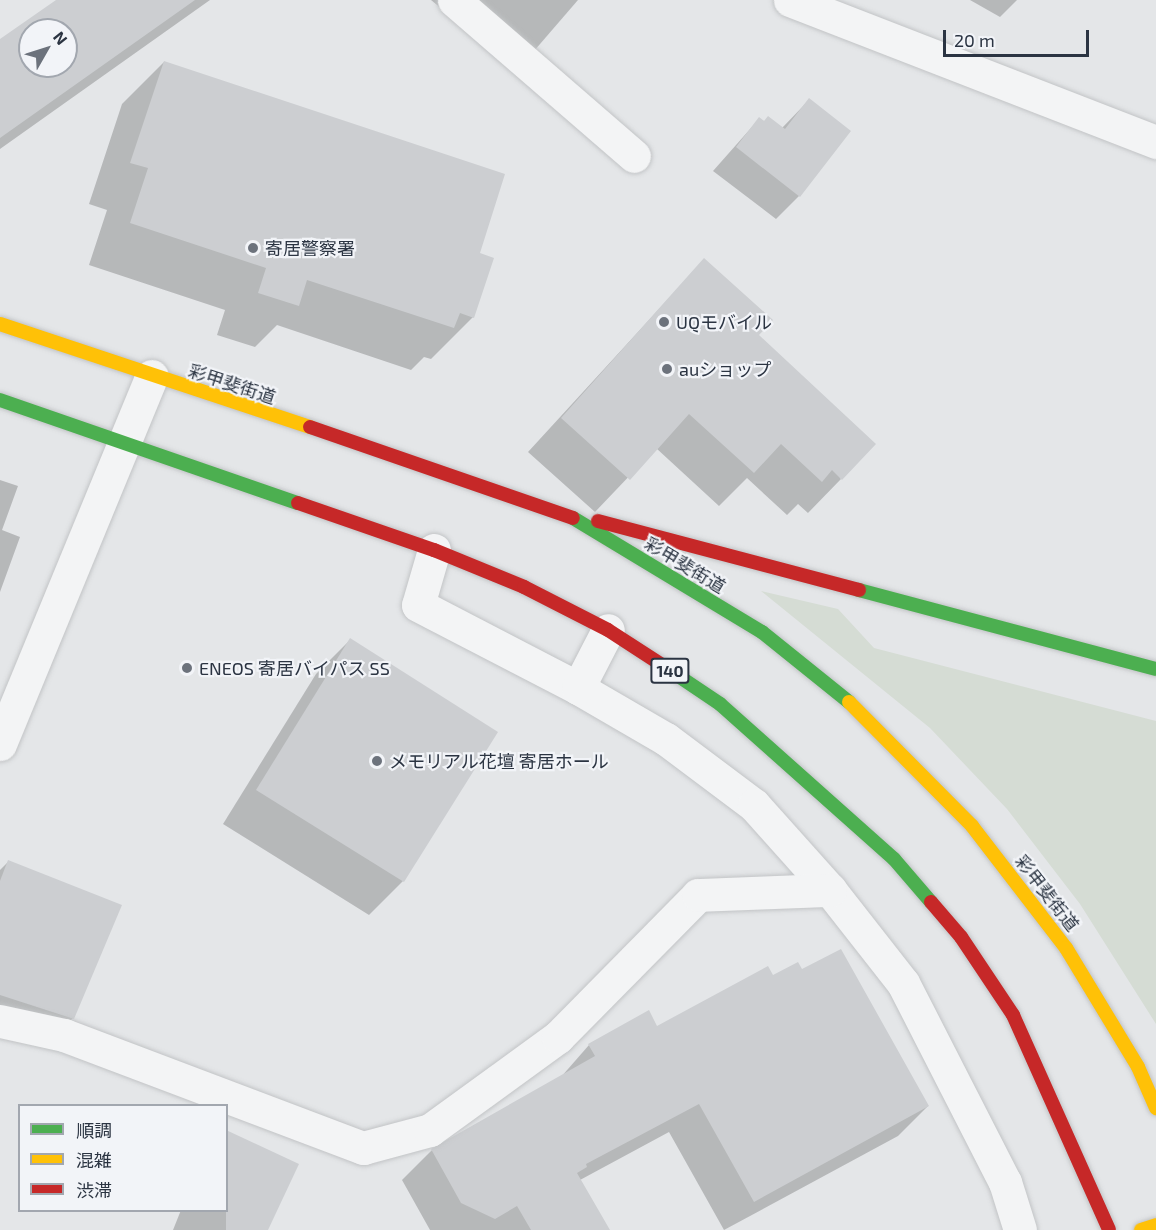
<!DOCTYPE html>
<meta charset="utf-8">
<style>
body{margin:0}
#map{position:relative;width:1156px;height:1230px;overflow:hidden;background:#e4e6e8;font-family:"Exo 2","Noto Sans JP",sans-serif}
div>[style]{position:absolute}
.green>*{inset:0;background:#d5dcd4}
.shadow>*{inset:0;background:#0003}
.building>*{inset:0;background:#ccced1}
.roads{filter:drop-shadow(0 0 2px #c2c4c6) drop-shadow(0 0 2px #c2c4c6)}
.street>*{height:33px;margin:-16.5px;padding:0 16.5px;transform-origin:16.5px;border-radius:16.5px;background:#f3f4f5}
.fast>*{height:14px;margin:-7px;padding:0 7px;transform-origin:7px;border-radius:7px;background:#4caf50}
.slow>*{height:14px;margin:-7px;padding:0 7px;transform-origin:7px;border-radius:7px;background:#ffc107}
.jam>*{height:14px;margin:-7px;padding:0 7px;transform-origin:7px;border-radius:7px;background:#c62828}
.dots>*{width:16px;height:16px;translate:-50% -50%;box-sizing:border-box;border:3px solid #f2f4f8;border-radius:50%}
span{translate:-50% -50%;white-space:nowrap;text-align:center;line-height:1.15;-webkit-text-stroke:4.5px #f2f4f8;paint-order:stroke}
.shield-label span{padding:2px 4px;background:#f2f4f8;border:2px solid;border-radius:4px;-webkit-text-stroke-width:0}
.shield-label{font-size:16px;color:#2b3442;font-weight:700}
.poi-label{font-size:18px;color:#2b3442}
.left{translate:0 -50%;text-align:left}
.street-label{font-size:18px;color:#2b3442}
.legend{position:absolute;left:18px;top:1104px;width:210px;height:108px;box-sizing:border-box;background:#f2f4f8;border:2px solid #a2a7af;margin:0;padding:8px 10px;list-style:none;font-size:18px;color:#2b3442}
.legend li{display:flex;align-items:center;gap:12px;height:30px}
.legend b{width:30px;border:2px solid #a2a7af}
.north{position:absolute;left:18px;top:18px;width:60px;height:60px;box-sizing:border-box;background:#f2f4f8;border:2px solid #a2a7af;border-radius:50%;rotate:51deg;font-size:16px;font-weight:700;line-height:24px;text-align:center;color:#2b3442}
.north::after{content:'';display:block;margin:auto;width:21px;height:27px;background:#6c727c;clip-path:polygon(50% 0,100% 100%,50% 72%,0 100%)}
.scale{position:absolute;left:943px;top:30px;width:146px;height:27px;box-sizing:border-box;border:3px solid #2b3442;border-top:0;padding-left:8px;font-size:18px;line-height:21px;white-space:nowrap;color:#2b3442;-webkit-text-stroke:4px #f2f4f8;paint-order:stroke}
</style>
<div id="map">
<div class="green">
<div style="clip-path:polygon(761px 591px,838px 609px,874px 648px,1156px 721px,1156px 1024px,1080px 904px,1007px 809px,930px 728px)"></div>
</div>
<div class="shadow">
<div style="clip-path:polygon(evenodd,58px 0,210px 0,0 149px,0 41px,58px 0,30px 30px,66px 30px,66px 66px,30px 66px,30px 30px)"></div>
<div style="clip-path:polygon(431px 0,578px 0,534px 51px,475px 36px)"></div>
<div style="clip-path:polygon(970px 0,1017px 0,1000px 17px)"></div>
<div style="clip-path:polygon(164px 62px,478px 254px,473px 317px,431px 359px,424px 357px,411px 370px,277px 325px,255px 347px,217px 335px,225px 310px,89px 265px,107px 210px,89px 204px,122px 104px)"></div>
<div style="clip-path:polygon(809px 100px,799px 196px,776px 219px,713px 171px,759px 119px,782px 128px)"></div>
<div style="clip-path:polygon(704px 260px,841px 479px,808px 513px,798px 504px,787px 515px,747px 478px,719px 506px,656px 448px,595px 512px,528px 452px)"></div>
<div style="clip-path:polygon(0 480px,18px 486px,2px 530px,20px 537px,0 592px)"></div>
<div style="clip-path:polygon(350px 640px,403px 881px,369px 915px,223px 824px,316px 674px)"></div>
<div style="clip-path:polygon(8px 862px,73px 1018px,49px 1042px,0 1025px,0 870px)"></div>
<div style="clip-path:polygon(772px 977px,928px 1106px,898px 1136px,724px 1230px,669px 1132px,580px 1180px,609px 1230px,430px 1230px,402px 1180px,432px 1150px,561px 1077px,589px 1045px,657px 1028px)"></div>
<div style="clip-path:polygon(181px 1210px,226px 1210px,266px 1230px,173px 1230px)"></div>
</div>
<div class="building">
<div style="clip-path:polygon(evenodd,56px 0,195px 0,0 138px,0 39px,56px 0,30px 30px,66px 30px,66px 66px,30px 66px,30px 30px)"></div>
<div style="clip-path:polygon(164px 61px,505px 174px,480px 253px,494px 258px,474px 318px,460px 313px,454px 328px,307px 280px,299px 306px,258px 293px,266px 268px,130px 223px,148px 168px,130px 163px)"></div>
<div style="clip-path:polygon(809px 98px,851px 131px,800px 197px,736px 147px,759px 117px,764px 121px,768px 116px,785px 129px)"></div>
<div style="clip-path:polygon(704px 258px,773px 320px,759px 335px,876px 444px,842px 480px,832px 470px,822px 482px,781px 444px,754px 473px,689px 414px,630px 480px,561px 418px)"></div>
<div style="clip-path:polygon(350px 638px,498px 732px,404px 882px,256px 790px)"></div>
<div style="clip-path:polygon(8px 860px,122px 905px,74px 1019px,0 995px,0 881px)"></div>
<div style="clip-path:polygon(841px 949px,929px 1106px,754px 1202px,699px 1104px,586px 1164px,587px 1167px,577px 1173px,610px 1230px,531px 1230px,517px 1206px,495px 1219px,461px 1203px,431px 1149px,595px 1056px,588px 1044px,649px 1010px,657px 1026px,768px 966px,773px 975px,798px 962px,802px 969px)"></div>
<div style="clip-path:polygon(226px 1130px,299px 1164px,268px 1230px,226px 1230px)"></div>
</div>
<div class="roads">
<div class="street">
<div style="left:454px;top:0;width:238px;rotate:40.9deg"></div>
<div style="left:790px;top:0;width:393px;rotate:21.2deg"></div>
<div style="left:434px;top:550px;width:57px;rotate:106.2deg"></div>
<div style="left:418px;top:605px;width:180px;rotate:27.4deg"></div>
<div style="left:578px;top:688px;width:102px;rotate:30.1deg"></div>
<div style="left:666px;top:739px;width:110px;rotate:36.9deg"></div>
<div style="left:754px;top:805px;width:114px;rotate:48.2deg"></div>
<div style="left:830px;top:890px;width:118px;rotate:51.9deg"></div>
<div style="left:903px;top:983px;width:224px;rotate:62.9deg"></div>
<div style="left:1005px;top:1182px;width:50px;rotate:72.6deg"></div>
<div style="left:578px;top:688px;width:65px;rotate:-62.7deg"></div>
<div style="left:0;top:744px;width:398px;rotate:-67.6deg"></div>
<div style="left:0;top:1021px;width:66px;rotate:12.3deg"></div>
<div style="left:64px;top:1035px;width:320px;rotate:20.7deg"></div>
<div style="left:363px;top:1148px;width:69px;rotate:-15deg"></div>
<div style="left:430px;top:1130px;width:158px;rotate:-36deg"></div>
<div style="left:558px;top:1037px;width:199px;rotate:-45.4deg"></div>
<div style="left:698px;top:895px;width:132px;rotate:-2.2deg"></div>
</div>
<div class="fast">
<div style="left:0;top:400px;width:315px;rotate:19.1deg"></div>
<div style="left:573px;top:518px;width:221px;rotate:31.1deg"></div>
<div style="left:762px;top:632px;width:112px;rotate:38.8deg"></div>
<div style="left:859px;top:590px;width:307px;rotate:14.9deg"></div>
<div style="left:668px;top:669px;width:63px;rotate:33.9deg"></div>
<div style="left:720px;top:704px;width:233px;rotate:41.7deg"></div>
<div style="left:894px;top:859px;width:57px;rotate:49.3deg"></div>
</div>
<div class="slow">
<div style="left:0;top:324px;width:327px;rotate:18.4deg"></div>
<div style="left:849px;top:702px;width:175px;rotate:45.2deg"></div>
<div style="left:972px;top:826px;width:154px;rotate:52.4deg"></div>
<div style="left:1066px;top:948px;width:139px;rotate:58.8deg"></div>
<div style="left:1138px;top:1067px;width:45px;rotate:66.3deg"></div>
<div style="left:1141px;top:1230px;width:16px;rotate:-18deg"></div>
</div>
<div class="jam">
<div style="left:310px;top:427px;width:278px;rotate:19.1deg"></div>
<div style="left:298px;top:503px;width:144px;rotate:19.1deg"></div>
<div style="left:434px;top:550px;width:97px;rotate:22.3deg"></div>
<div style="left:524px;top:587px;width:94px;rotate:27.1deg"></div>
<div style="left:608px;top:630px;width:72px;rotate:33deg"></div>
<div style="left:598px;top:521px;width:270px;rotate:14.8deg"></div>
<div style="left:931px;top:902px;width:46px;rotate:49.4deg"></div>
<div style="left:961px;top:937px;width:94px;rotate:56.3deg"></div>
<div style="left:1013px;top:1015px;width:235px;rotate:65.9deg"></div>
</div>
</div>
<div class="dots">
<div style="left:253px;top:248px;background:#6c727c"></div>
<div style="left:664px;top:322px;background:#6c727c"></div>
<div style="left:667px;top:369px;background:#6c727c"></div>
<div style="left:187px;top:668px;background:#6c727c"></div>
<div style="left:377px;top:761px;background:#6c727c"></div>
</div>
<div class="shield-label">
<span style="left:670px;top:671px">140</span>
</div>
<div class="poi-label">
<span class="left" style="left:265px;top:248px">寄居警察署</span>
<span class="left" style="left:676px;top:322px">UQモバイル</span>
<span class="left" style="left:679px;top:369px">auショップ</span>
<span class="left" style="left:199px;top:668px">ENEOS 寄居バイパス SS</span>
<span class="left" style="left:389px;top:761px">メモリアル花壇 寄居ホール</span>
</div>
<div class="street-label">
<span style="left:232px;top:384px;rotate:18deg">彩甲斐街道</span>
<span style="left:685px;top:565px;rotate:31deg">彩甲斐街道</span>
<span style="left:1047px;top:893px;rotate:52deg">彩甲斐街道</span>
</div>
<ul class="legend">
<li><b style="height:8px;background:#4caf50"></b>順調</li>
<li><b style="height:8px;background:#ffc107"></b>混雑</li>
<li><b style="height:8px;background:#c62828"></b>渋滞</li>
</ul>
<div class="north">N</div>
<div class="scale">20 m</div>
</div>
